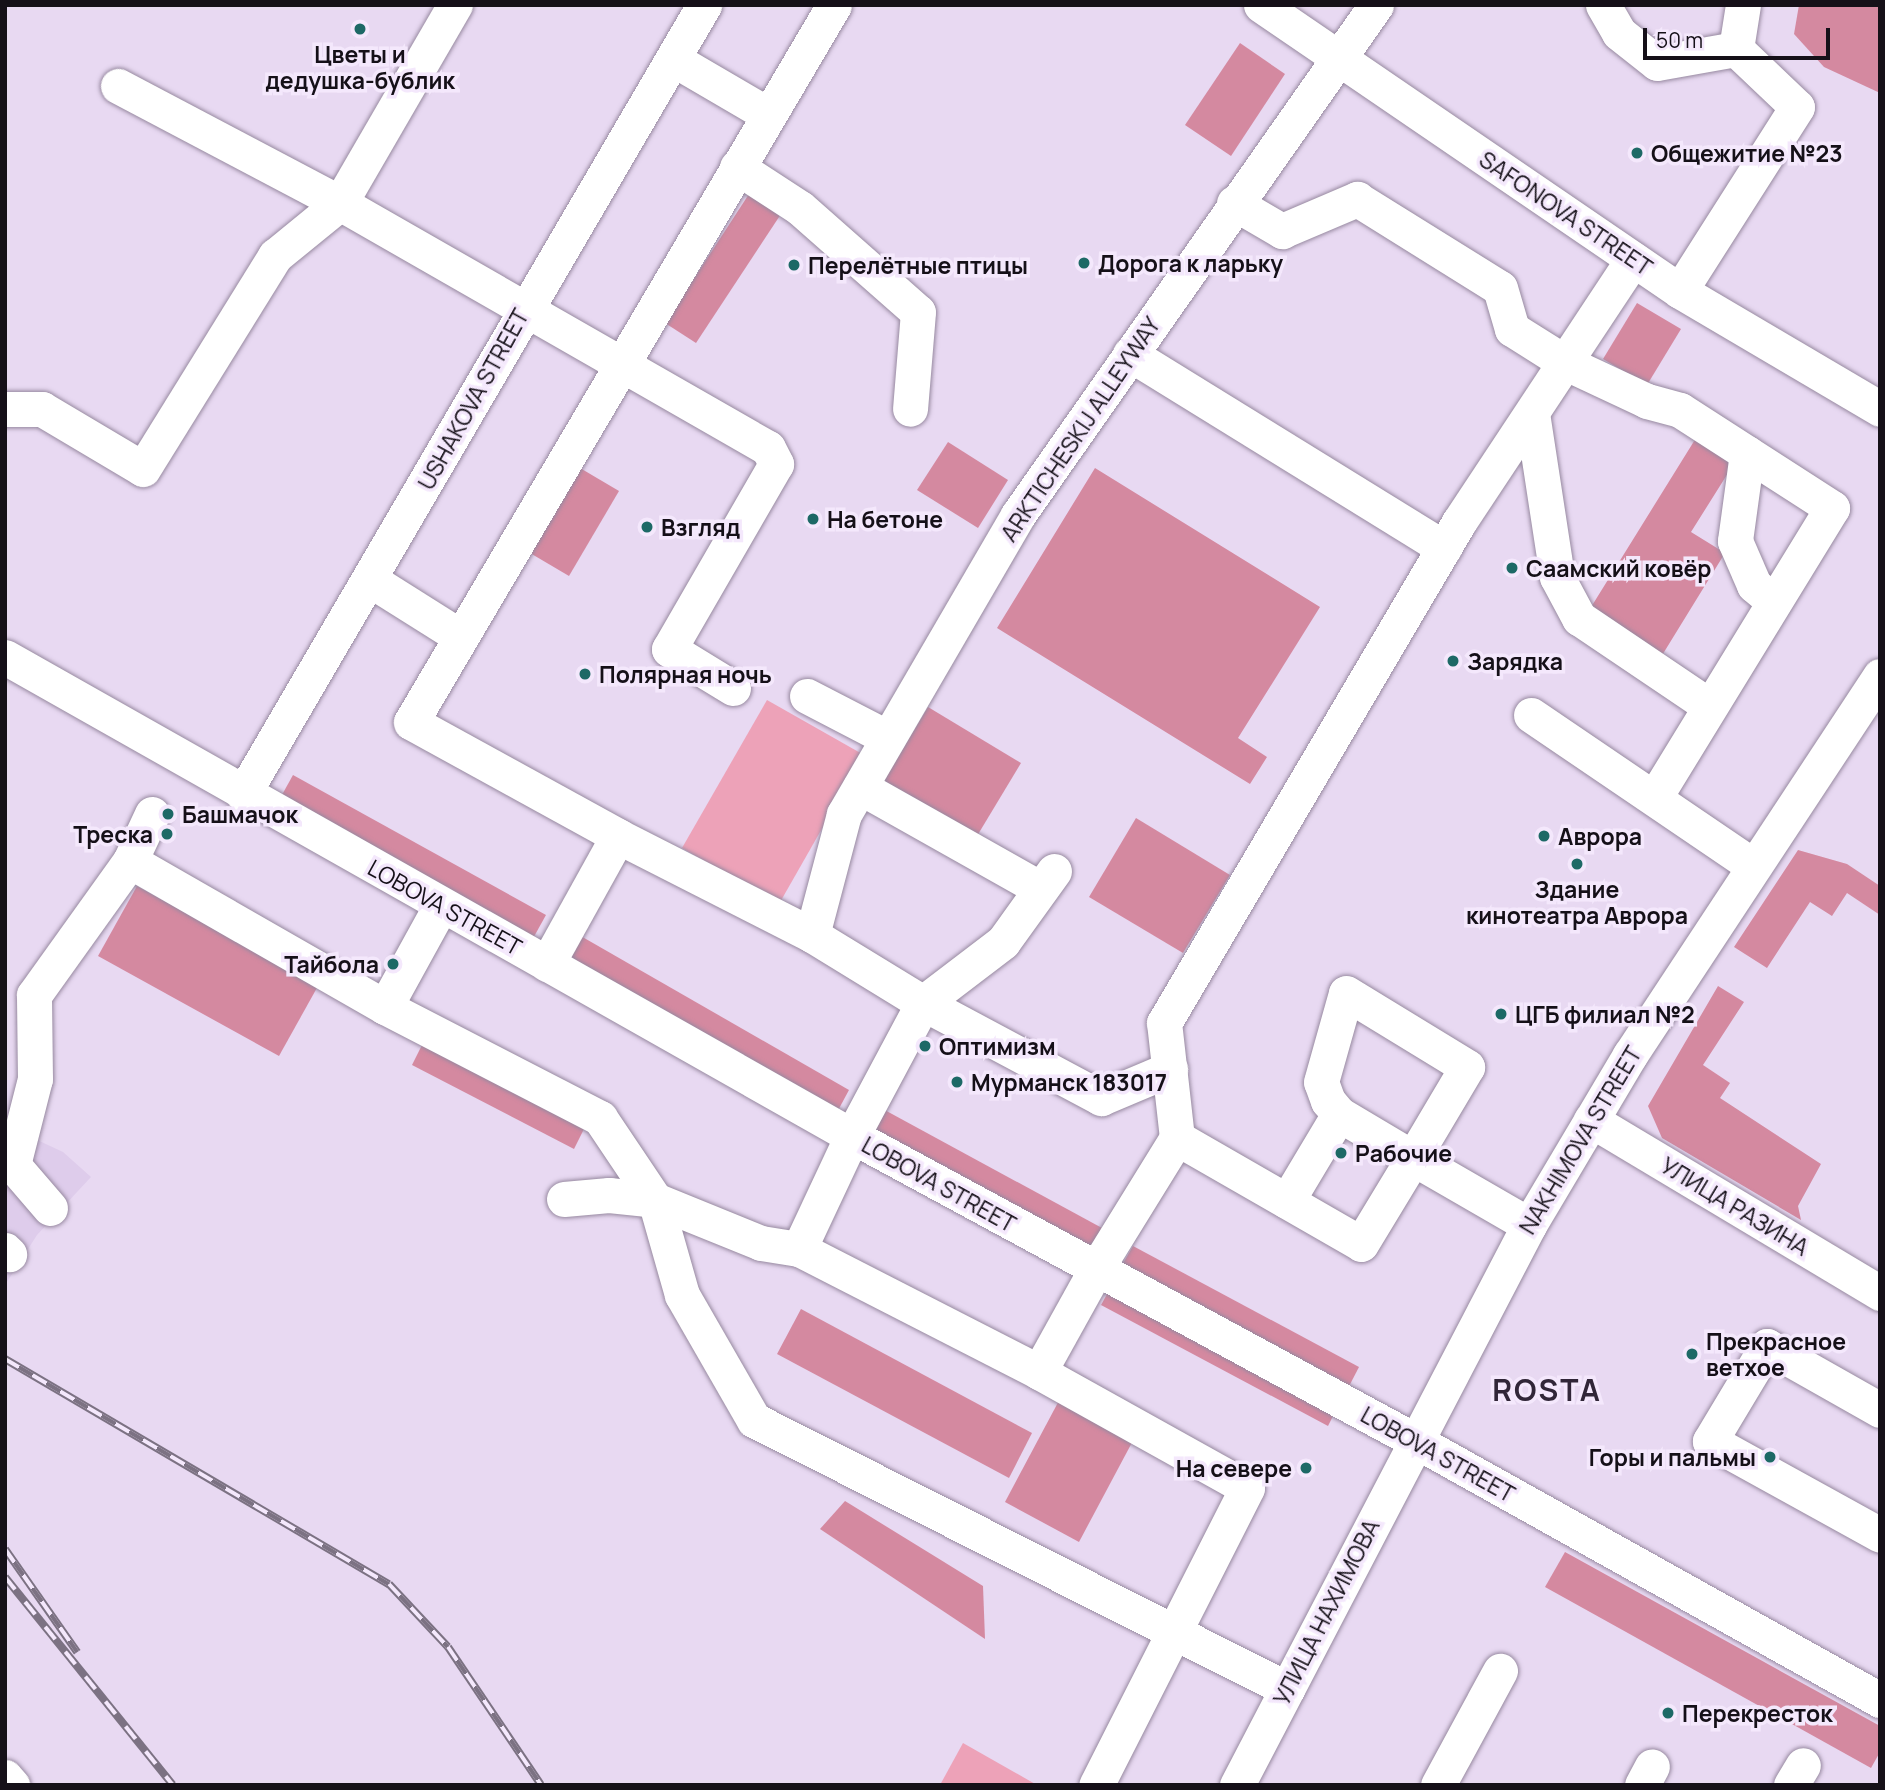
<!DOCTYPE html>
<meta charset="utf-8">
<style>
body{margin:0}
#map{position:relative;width:1885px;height:1790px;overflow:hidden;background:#e8d9f2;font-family:Manrope,sans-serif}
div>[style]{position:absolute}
.built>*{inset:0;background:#decceb}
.green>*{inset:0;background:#eda2b8}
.forest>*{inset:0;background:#d489a0}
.roads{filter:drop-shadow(0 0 2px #9789a0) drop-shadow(0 0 2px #9789a0)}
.minor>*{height:35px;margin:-17.5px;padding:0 17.5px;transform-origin:17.5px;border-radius:17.5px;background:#fff}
.rail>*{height:8px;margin-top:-4px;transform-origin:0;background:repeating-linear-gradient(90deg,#f4e8fc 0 16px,#7c7283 0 32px);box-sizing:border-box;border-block:2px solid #7c7283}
.dots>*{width:19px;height:19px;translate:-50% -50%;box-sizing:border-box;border:4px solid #f4e8fc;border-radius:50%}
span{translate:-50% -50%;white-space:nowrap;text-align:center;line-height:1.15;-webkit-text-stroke:7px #f4e8fc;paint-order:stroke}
.poi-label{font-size:23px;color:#151018;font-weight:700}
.left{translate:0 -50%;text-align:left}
.right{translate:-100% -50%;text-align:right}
.street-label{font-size:23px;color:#151018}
.district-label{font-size:30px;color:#312638;font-weight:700;letter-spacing:2px}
.frame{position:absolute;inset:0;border:7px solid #151018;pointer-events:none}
.scale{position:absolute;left:1643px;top:28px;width:187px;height:32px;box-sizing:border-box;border:4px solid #151018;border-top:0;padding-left:9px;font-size:21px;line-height:24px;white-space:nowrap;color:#151018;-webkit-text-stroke:5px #f4e8fc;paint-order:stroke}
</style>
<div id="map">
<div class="built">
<div style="clip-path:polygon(5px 1125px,63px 1152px,91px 1177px,37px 1235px,5px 1285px)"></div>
</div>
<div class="green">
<div style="clip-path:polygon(767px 700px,864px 755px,779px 904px,682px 848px)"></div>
<div style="clip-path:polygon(963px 1743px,1037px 1785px,940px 1785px)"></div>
</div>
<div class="forest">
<div style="clip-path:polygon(1799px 5px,1880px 5px,1880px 93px,1824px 67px,1794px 34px)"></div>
<div style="clip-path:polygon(1240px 43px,1285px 74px,1231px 156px,1185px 125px)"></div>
<div style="clip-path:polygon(749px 194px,781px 214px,696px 343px,665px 323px)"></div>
<div style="clip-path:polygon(1637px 303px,1681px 329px,1647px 385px,1603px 359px)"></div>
<div style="clip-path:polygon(1696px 438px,1735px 462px,1691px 532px,1725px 553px,1661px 657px,1588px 612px)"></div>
<div style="clip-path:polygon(948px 442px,1008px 480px,978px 528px,917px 490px)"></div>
<div style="clip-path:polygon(580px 468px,619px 491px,569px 576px,530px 553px)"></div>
<div style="clip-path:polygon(1095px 468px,1320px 607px,1238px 738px,1267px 757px,1250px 784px,997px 628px)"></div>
<div style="clip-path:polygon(928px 707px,1021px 763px,974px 841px,881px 785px)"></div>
<div style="clip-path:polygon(293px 775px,546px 915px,531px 942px,278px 802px)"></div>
<div style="clip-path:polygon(1136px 818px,1230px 875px,1183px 953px,1089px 897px)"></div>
<div style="clip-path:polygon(1798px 850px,1847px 864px,1880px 886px,1880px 915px,1847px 893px,1832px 916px,1810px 902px,1767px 968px,1734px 947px)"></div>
<div style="clip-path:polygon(137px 886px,318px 986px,279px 1056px,98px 956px)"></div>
<div style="clip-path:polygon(579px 935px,849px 1090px,835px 1116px,564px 961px)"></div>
<div style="clip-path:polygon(1718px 986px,1744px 1002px,1703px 1065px,1730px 1083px,1720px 1098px,1821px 1164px,1798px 1206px,1801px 1220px,1662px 1138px,1648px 1106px)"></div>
<div style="clip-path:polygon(425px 1039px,587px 1123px,574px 1149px,412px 1065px)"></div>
<div style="clip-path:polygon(881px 1108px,1102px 1228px,1088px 1255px,867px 1135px)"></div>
<div style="clip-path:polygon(1133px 1246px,1359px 1367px,1345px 1394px,1118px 1272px)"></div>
<div style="clip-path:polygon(1111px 1287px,1337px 1408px,1328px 1426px,1101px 1305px)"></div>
<div style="clip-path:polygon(801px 1309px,1032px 1433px,1009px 1478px,777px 1354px)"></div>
<div style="clip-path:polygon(1062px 1395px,1136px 1435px,1079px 1542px,1005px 1502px)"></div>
<div style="clip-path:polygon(845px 1501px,983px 1586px,985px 1639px,820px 1529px)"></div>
<div style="clip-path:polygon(1565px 1552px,1880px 1726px,1880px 1752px,1871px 1768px,1545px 1587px)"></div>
</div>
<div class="roads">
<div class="minor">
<div style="left:1261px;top:5px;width:507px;rotate:34.32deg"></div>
<div style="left:1680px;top:291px;width:232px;rotate:30.5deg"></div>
<div style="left:1603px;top:5px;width:32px;rotate:60deg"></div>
<div style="left:1619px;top:33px;width:48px;rotate:38.3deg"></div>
<div style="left:1657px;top:63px;width:80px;rotate:-10deg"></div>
<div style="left:1736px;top:49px;width:84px;rotate:43.6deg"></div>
<div style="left:1797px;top:107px;width:218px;rotate:122.5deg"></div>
<div style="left:1736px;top:49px;width:45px;rotate:-81deg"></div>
<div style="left:673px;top:59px;width:109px;rotate:30.3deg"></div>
<div style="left:118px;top:86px;width:251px;rotate:27.8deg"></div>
<div style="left:340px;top:203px;width:229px;rotate:-59.9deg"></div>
<div style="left:737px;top:167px;width:75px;rotate:33.1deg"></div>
<div style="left:800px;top:208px;width:157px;rotate:41.4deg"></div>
<div style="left:918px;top:312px;width:97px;rotate:94.7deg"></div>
<div style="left:1234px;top:203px;width:56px;rotate:30.3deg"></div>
<div style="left:1282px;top:231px;width:82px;rotate:-23.1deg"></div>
<div style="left:1357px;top:199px;width:168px;rotate:31.9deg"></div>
<div style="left:1500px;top:288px;width:43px;rotate:73.7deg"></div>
<div style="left:1512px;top:329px;width:64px;rotate:32.2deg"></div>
<div style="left:1566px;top:363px;width:89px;rotate:25.1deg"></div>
<div style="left:1647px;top:401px;width:34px;rotate:15deg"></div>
<div style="left:1680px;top:410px;width:181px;rotate:32.8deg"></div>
<div style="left:1832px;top:508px;width:340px;rotate:121.5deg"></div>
<div style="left:1130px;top:354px;width:369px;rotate:31.7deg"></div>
<div style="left:5px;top:409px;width:37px"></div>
<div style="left:42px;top:409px;width:117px;rotate:30.7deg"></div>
<div style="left:143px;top:469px;width:251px;rotate:-58.2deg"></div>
<div style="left:275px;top:256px;width:84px;rotate:-39.2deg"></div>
<div style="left:340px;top:203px;width:493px;rotate:29.8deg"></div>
<div style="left:768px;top:448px;width:18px;rotate:63deg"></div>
<div style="left:776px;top:464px;width:214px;rotate:120deg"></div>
<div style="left:669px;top:649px;width:75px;rotate:31.4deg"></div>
<div style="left:1532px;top:413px;width:166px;rotate:81.3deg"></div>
<div style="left:1557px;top:577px;width:47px;rotate:61.8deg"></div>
<div style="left:1579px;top:618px;width:156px;rotate:34deg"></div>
<div style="left:1747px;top:453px;width:89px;rotate:97.8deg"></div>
<div style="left:1735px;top:541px;width:48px;rotate:66.6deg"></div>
<div style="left:1754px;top:585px;width:26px;rotate:40deg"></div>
<div style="left:372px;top:581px;width:105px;rotate:32.2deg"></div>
<div style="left:5px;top:657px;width:973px;rotate:29.49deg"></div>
<div style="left:852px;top:1136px;width:639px;rotate:28.41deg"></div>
<div style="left:1414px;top:1440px;width:534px;rotate:29.16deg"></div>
<div style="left:807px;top:696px;width:91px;rotate:27.4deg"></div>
<div style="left:1531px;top:715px;width:267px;rotate:34.2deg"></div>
<div style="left:860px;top:787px;width:206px;rotate:29.4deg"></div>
<div style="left:243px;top:794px;width:914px;rotate:-59.7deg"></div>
<div style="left:152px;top:814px;width:52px;rotate:115.1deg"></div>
<div style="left:130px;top:861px;width:294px;rotate:29.8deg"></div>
<div style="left:385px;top:1007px;width:116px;rotate:-61.2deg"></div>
<div style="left:1054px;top:871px;width:87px;rotate:125.7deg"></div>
<div style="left:1003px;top:942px;width:101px;rotate:142.7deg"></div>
<div style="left:923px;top:1003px;width:202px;rotate:28.1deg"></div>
<div style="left:1101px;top:1098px;width:75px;rotate:-22.8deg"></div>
<div style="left:812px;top:935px;width:218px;rotate:-153deg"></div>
<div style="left:618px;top:836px;width:236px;rotate:-151.2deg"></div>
<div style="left:411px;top:722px;width:832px;rotate:-59.46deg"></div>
<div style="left:547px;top:964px;width:146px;rotate:-61deg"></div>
<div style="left:1346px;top:993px;width:142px;rotate:31.4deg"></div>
<div style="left:1467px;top:1067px;width:106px;rotate:120.7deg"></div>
<div style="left:1413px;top:1158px;width:86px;rotate:-149.3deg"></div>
<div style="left:1339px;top:1114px;width:17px;rotate:-130deg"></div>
<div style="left:1328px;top:1101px;width:20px;rotate:-110deg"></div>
<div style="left:1321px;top:1082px;width:92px;rotate:-74.3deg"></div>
<div style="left:385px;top:1007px;width:242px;rotate:27.3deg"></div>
<div style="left:600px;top:1118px;width:99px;rotate:56.1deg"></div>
<div style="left:655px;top:1200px;width:114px;rotate:22.1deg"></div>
<div style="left:761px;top:1243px;width:38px;rotate:9deg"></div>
<div style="left:799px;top:1249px;width:270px;rotate:27.1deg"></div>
<div style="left:1039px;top:1372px;width:238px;rotate:29.1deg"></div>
<div style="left:1247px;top:1488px;width:333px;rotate:116.9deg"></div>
<div style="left:1591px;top:1120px;width:337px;rotate:30.9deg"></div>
<div style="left:1177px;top:1138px;width:212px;rotate:29.9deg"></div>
<div style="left:1361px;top:1244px;width:100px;rotate:-58.8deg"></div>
<div style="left:1413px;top:1158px;width:134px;rotate:30deg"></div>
<div style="left:564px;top:1199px;width:45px;rotate:-5.1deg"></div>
<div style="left:609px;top:1195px;width:46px;rotate:6.2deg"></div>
<div style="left:655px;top:1200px;width:99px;rotate:74.1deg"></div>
<div style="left:682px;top:1295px;width:144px;rotate:60.1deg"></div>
<div style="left:754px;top:1420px;width:597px;rotate:26.78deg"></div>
<div style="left:1287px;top:1201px;width:101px;rotate:-59.1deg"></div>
<div style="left:50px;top:1208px;width:57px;rotate:-130.7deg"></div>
<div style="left:13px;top:1165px;width:89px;rotate:-75.7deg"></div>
<div style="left:35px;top:1079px;width:84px;rotate:-90.7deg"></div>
<div style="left:34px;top:995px;width:165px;rotate:-54.4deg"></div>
<div style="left:799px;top:1249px;width:125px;rotate:-64.9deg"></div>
<div style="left:852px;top:1136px;width:151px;rotate:-61.9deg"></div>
<div style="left:923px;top:1003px;width:130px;rotate:-148.5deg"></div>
<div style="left:812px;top:935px;width:125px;rotate:-75.2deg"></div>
<div style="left:844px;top:814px;width:346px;rotate:-59.8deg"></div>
<div style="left:1018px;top:515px;width:623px;rotate:-54.93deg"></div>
<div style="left:5px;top:1250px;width:6px;rotate:45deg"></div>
<div style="left:1039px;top:1372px;width:118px;rotate:-61deg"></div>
<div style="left:1096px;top:1269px;width:154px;rotate:-58.3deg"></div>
<div style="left:1177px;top:1138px;width:116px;rotate:-96.4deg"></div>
<div style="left:1164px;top:1023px;width:581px;rotate:-59.51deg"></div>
<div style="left:1459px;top:522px;width:315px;rotate:-56.5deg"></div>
<div style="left:1880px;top:1410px;width:130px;rotate:-150.5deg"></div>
<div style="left:1767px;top:1346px;width:111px;rotate:121deg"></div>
<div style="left:1710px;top:1441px;width:194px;rotate:28.9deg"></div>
<div style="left:5px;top:1777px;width:11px;rotate:49deg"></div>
<div style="left:1237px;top:1785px;width:632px;rotate:-62.46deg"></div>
<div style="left:1529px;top:1225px;width:198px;rotate:-59.3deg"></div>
<div style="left:1630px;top:1055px;width:454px;rotate:-56.6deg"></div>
<div style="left:1438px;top:1785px;width:130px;rotate:-61.5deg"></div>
<div style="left:1642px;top:1785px;width:21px;rotate:-62deg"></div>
<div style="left:1791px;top:1785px;width:23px;rotate:-59deg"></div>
</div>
</div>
<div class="rail">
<div style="left:5px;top:1359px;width:445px;rotate:30.4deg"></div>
<div style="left:389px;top:1584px;width:86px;rotate:46.9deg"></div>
<div style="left:448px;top:1647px;width:166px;rotate:56deg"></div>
<div style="left:5px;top:1549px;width:126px;rotate:55deg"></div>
<div style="left:5px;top:1577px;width:267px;rotate:51.1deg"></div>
</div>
<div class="dots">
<div style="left:360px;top:29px;background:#1d6966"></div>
<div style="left:1637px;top:153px;background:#1d6966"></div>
<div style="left:1084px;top:263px;background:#1d6966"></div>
<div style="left:794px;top:265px;background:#1d6966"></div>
<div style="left:813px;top:519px;background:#1d6966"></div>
<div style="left:647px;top:527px;background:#1d6966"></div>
<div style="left:1512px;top:568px;background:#1d6966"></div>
<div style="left:1453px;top:661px;background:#1d6966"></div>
<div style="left:585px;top:674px;background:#1d6966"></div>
<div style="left:168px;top:814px;background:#1d6966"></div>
<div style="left:167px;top:834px;background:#1d6966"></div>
<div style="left:1544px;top:836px;background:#1d6966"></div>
<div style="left:1577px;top:864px;background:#1d6966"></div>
<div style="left:393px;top:964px;background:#1d6966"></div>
<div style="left:1501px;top:1014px;background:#1d6966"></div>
<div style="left:925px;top:1046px;background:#1d6966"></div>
<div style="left:957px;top:1082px;background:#1d6966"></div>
<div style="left:1341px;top:1153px;background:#1d6966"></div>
<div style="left:1692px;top:1354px;background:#1d6966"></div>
<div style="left:1770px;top:1457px;background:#1d6966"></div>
<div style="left:1306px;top:1468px;background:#1d6966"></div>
<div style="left:1668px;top:1713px;background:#1d6966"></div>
</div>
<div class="poi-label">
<span style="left:360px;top:67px">Цветы и<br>дедушка-бублик</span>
<span class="left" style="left:1651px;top:153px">Общежитие №23</span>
<span class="left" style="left:1098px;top:263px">Дорога к ларьку</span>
<span class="left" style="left:808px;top:265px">Перелётные птицы</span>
<span class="left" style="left:827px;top:519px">На бетоне</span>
<span class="left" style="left:661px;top:527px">Взгляд</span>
<span class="left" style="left:1526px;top:568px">Саамский ковёр</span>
<span class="left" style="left:1467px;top:661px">Зарядка</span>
<span class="left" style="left:599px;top:674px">Полярная ночь</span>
<span class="left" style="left:182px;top:814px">Башмачок</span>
<span class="right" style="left:153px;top:834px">Треска</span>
<span class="left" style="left:1558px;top:836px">Аврора</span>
<span style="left:1577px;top:902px">Здание<br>кинотеатра Аврора</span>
<span class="right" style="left:379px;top:964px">Тайбола</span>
<span class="left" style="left:1515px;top:1014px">ЦГБ филиал №2</span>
<span class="left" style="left:939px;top:1046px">Оптимизм</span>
<span class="left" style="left:971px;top:1082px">Мурманск 183017</span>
<span class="left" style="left:1355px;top:1153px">Рабочие</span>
<span class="left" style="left:1706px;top:1354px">Прекрасное<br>ветхое</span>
<span class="right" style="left:1756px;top:1457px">Горы и пальмы</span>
<span class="right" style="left:1292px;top:1468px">На севере</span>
<span class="left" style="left:1682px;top:1713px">Перекресток</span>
</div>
<div class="street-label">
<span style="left:1566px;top:213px;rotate:34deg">SAFONOVA STREET</span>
<span style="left:473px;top:399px;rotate:-61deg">USHAKOVA STREET</span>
<span style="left:1080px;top:429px;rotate:-56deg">ARKTICHESKIJ ALLEYWAY</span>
<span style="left:445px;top:907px;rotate:29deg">LOBOVA STREET</span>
<span style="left:1580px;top:1140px;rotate:-59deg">NAKHIMOVA STREET</span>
<span style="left:939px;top:1184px;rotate:29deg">LOBOVA STREET</span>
<span style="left:1735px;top:1206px;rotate:31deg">УЛИЦА РАЗИНА</span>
<span style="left:1438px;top:1454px;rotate:29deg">LOBOVA STREET</span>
<span style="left:1326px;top:1612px;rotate:-63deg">УЛИЦА НАХИМОВА</span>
</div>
<div class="district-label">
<span style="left:1547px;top:1390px">ROSTA</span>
</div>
<div class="frame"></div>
<div class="scale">50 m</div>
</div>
